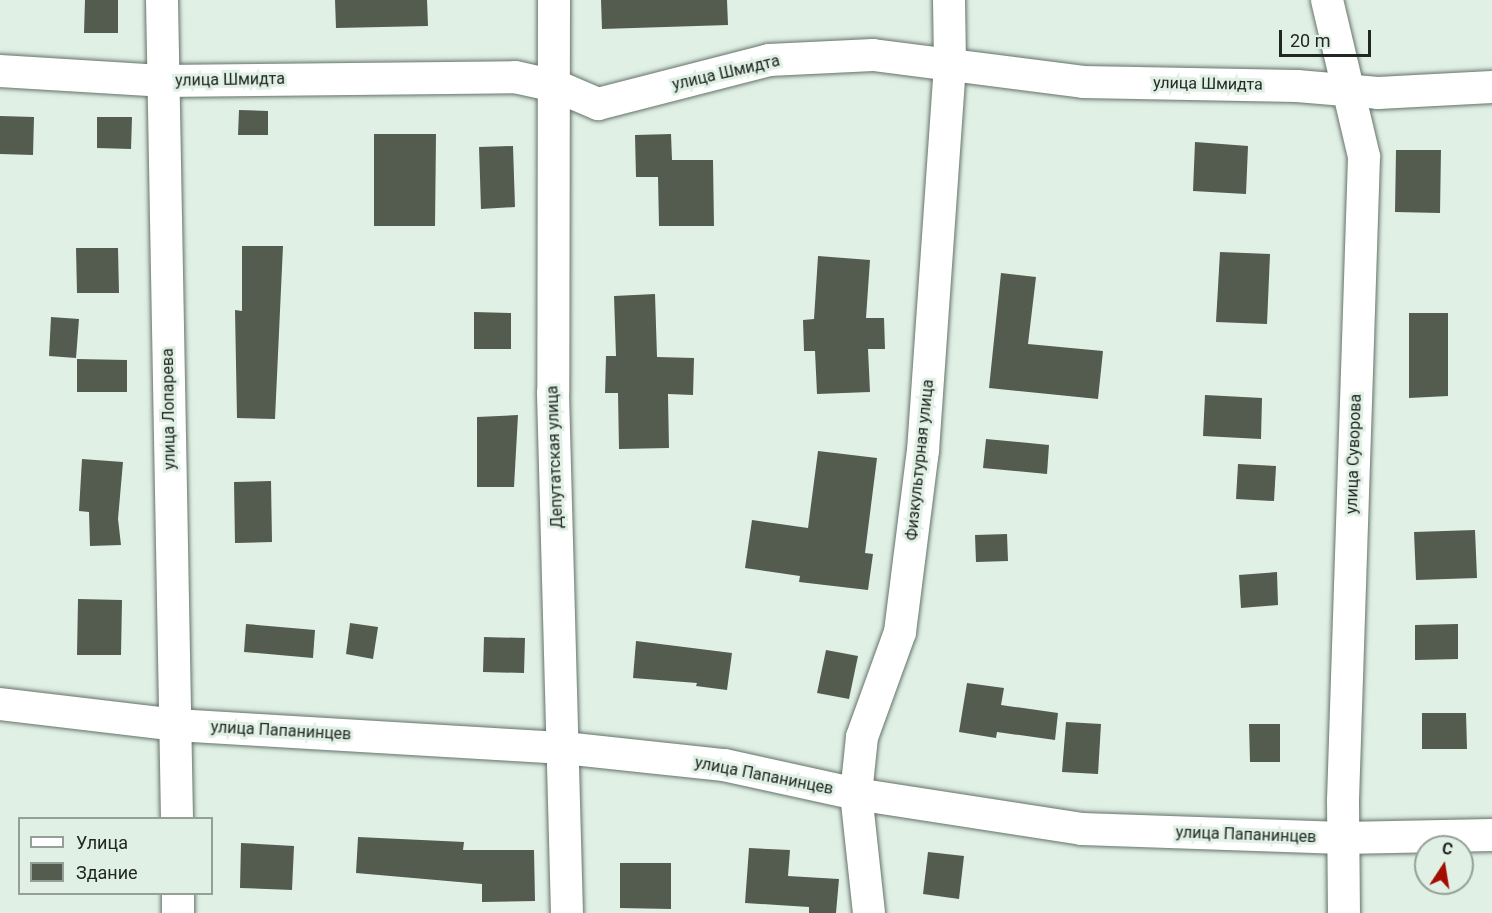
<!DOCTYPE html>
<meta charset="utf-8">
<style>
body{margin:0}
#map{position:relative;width:1492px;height:913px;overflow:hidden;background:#e0f0e5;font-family:Roboto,sans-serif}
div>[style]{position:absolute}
.building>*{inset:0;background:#545b4f}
.roads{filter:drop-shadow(0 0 2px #65736a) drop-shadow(0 0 2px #65736a)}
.minor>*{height:32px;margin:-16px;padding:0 16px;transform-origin:16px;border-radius:16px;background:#fff}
span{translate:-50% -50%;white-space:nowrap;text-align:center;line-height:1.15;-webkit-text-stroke:6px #e0f0e5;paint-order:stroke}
.street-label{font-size:16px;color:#212723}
.legend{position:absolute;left:18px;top:817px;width:195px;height:78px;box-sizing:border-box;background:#e0f0e5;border:2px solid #94a097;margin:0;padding:8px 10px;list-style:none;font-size:18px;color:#212723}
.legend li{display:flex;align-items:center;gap:12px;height:30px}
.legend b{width:30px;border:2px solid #94a097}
.north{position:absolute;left:1414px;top:835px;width:60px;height:60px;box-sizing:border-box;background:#e0f0e5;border:2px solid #94a097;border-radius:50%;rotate:12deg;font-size:16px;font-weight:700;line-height:24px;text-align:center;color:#212723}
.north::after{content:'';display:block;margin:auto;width:21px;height:27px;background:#a30e00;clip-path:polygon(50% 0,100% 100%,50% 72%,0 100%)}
.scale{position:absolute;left:1279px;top:30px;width:92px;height:27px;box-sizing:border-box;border:3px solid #212723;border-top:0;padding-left:8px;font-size:18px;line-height:21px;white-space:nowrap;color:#212723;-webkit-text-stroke:4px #e0f0e5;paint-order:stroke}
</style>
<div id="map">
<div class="building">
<div style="clip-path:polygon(85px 0,118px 0,118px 33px,84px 33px)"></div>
<div style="clip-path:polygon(335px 0,427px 0,428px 26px,336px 28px)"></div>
<div style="clip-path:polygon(601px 0,727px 0,728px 25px,602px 29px)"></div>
<div style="clip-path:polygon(239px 110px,268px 111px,268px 135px,238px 135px)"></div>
<div style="clip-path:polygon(0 116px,34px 117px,33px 155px,0 154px)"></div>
<div style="clip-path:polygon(97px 117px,132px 117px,131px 149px,97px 148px)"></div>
<div style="clip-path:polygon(374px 134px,436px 134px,435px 226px,374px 226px)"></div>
<div style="clip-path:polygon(671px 134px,672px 160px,713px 160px,714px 226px,659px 226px,658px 177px,636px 177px,635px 135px)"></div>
<div style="clip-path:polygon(1195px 142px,1248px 146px,1246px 194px,1193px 191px)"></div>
<div style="clip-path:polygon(513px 146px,515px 207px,481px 209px,479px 147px)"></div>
<div style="clip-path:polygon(1396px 150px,1441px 150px,1440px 213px,1395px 212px)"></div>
<div style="clip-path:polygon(242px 246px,283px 246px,275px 419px,237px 418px,235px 310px,242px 311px)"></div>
<div style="clip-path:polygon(76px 248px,118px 248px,119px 293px,77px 293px)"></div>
<div style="clip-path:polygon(1220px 252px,1270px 254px,1267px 324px,1216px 322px)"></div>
<div style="clip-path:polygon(818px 256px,870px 260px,866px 318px,884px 318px,885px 349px,868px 349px,870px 392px,817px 394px,815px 351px,804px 351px,803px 320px,814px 319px)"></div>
<div style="clip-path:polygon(1001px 273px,1036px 277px,1028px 344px,1103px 351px,1098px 399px,989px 388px)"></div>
<div style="clip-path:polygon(655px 294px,657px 357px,694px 358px,693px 395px,668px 394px,669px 448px,619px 449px,618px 393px,605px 393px,606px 356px,616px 356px,614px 296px)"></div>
<div style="clip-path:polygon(474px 312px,511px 313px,511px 349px,474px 349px)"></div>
<div style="clip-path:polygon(1409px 313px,1448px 313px,1448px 396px,1409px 398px)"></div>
<div style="clip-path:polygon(51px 317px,79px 319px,76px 358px,49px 356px)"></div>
<div style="clip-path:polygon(77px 359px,127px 360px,127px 392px,77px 392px)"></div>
<div style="clip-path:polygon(1205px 395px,1262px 398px,1261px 439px,1203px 436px)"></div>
<div style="clip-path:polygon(518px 415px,514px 487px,477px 487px,477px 417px)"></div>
<div style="clip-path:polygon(986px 439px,1049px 445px,1047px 474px,983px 468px)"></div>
<div style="clip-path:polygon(818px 451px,877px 458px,865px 553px,873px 554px,868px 590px,799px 582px,800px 576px,745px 568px,752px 520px,808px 528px)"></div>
<div style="clip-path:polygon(82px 459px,123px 462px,118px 519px,121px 545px,90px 546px,89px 512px,79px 511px)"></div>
<div style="clip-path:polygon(1238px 464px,1276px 466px,1274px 501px,1236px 499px)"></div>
<div style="clip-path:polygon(271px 481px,272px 542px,235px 543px,234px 482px)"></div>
<div style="clip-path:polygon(1475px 530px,1477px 578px,1416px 580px,1414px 532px)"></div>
<div style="clip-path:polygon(1007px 534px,1008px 561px,976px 562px,975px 535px)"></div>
<div style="clip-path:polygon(1277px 572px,1278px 605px,1241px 608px,1239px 575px)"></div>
<div style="clip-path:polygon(78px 599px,122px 600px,121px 655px,77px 655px)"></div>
<div style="clip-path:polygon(350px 623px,378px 627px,373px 659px,346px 654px)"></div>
<div style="clip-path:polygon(246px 624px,315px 630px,313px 658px,244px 652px)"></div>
<div style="clip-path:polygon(1458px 624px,1458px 659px,1415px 660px,1415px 625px)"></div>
<div style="clip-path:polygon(484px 637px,525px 638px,524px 673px,483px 672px)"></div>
<div style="clip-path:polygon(636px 641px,732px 653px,727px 690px,696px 686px,697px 683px,633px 678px)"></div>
<div style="clip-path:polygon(826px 650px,858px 656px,849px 699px,817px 693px)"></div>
<div style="clip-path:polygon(967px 683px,1004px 688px,1001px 705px,1058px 713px,1055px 740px,997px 732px,996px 738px,959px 732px)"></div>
<div style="clip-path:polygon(1422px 713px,1466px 713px,1467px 749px,1422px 749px)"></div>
<div style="clip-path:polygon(1066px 722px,1101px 724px,1098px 774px,1062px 772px)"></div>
<div style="clip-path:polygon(1249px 724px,1280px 724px,1280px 762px,1250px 762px)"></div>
<div style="clip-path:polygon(358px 837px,464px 842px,463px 850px,534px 850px,535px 901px,482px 902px,482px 884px,356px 873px)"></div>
<div style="clip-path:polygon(241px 843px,294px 846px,292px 890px,240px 888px)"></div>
<div style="clip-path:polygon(749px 848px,790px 850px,788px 876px,839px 879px,836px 913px,809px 913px,809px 907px,745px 903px)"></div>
<div style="clip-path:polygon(928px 852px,964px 856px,959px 899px,923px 894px)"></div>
<div style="clip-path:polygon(620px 863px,671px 863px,671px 909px,620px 908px)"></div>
</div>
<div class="roads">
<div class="minor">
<div style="left:162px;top:0;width:818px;rotate:88.95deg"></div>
<div style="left:554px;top:0;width:393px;rotate:90.1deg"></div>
<div style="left:553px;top:393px;width:520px;rotate:88.46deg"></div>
<div style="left:1327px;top:0;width:161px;rotate:76.7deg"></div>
<div style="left:1364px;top:157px;width:644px;rotate:91.87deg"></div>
<div style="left:1343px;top:801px;width:112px;rotate:89.5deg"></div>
<div style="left:0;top:71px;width:162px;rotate:3.5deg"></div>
<div style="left:162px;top:81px;width:353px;rotate:-0.6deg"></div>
<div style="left:515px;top:77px;width:42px;rotate:12.4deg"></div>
<div style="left:556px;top:86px;width:46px;rotate:23.2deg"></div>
<div style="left:598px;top:104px;width:177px;rotate:-14.4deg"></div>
<div style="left:769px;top:60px;width:104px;rotate:-2.8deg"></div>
<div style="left:873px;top:55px;width:212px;rotate:7.3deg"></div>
<div style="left:1083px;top:82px;width:214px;rotate:1.1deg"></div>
<div style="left:1297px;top:86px;width:81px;rotate:4.9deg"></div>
<div style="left:1378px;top:93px;width:114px;rotate:-3deg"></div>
<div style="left:0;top:704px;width:176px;rotate:6.8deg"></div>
<div style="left:175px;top:725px;width:390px;rotate:3.4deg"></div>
<div style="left:564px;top:748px;width:161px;rotate:6.1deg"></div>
<div style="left:724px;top:765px;width:135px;rotate:12.4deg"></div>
<div style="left:856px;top:794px;width:229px;rotate:8.8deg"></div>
<div style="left:1082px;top:829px;width:261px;rotate:2deg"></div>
<div style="left:1343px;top:838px;width:149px;rotate:-1.2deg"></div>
<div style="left:178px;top:894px;width:19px;rotate:90deg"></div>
<div style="left:869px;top:913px;width:120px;rotate:-96.2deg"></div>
<div style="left:856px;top:794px;width:57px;rotate:-84deg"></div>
<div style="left:862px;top:737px;width:112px;rotate:-70.1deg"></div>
<div style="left:900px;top:632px;width:182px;rotate:-82.8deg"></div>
<div style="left:923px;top:451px;width:389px;rotate:-86deg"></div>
<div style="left:950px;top:63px;width:63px;rotate:-90.9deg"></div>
</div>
</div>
<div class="street-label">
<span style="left:726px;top:73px;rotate:-13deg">улица Шмидта</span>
<span style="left:230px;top:80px;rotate:-1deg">улица Шмидта</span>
<span style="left:1208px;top:84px;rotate:1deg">улица Шмидта</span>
<span style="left:169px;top:409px;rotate:-91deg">улица Лопарева</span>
<span style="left:1354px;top:454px;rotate:-88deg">улица Суворова</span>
<span style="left:555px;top:457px;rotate:-92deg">Депутатская улица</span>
<span style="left:920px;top:460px;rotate:-84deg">Физкультурная улица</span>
<span style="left:281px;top:731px;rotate:3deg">улица Папанинцев</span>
<span style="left:764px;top:776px;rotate:11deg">улица Папанинцев</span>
<span style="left:1246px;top:835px;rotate:2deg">улица Папанинцев</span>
</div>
<ul class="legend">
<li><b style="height:8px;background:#fff"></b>Улица</li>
<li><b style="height:16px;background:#545b4f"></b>Здание</li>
</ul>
<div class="north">С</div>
<div class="scale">20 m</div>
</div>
